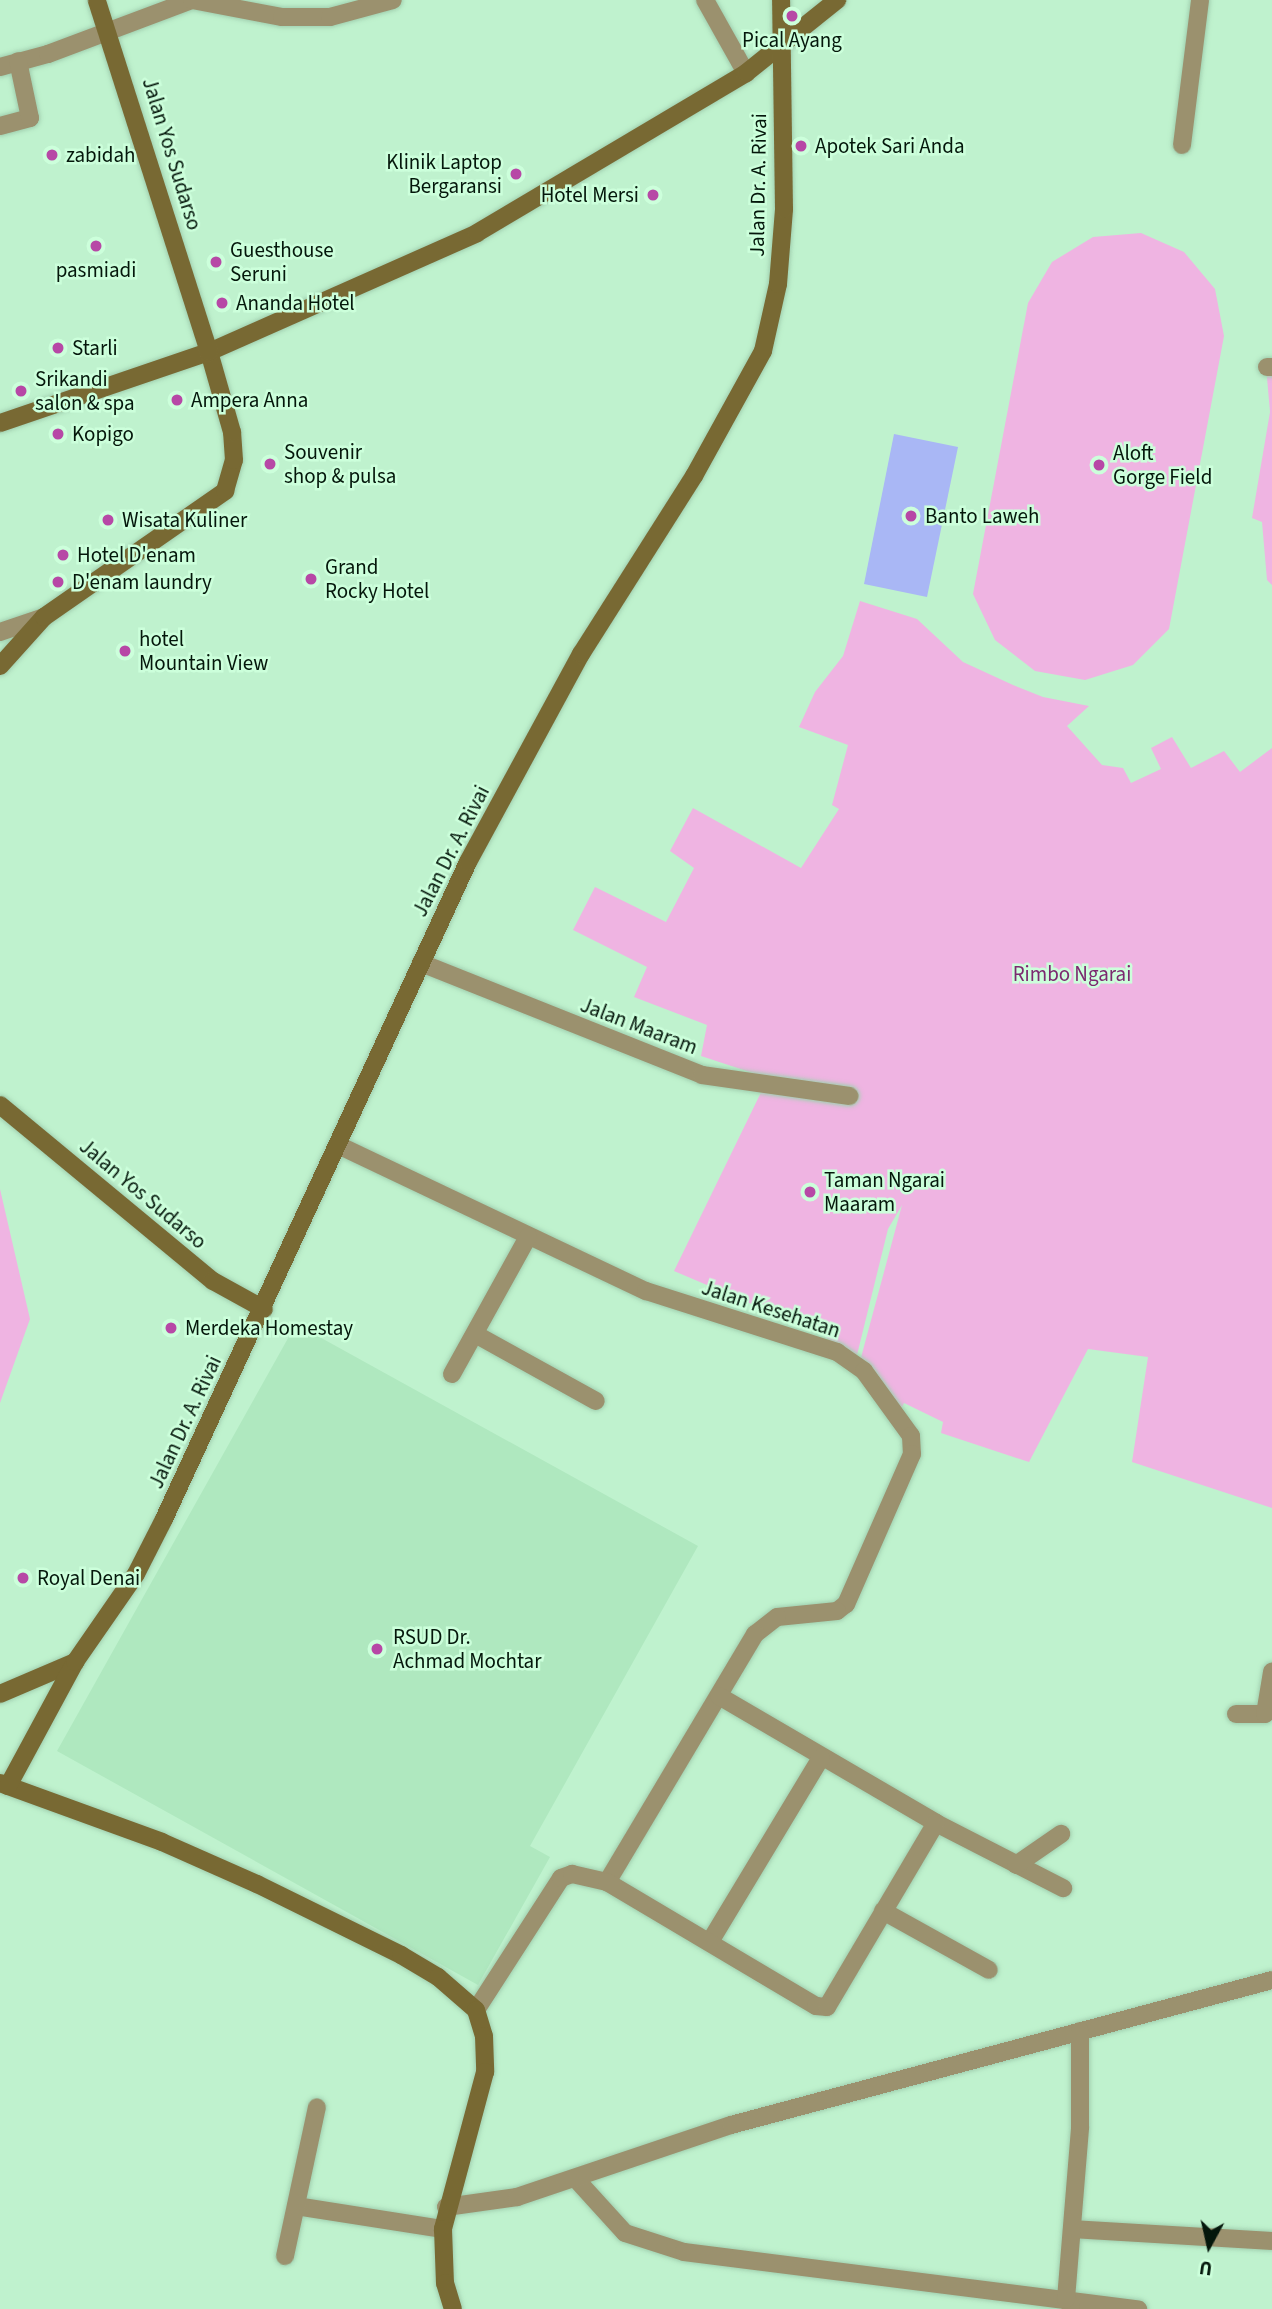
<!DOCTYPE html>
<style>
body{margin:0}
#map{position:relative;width:1272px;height:2309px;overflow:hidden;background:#bff2ce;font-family:"Source Sans 3",sans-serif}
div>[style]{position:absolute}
.built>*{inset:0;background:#afe8bf}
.green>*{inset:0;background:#efb4e2}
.water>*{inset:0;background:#a9b7f5}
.roads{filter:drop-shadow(0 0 2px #a1cfaf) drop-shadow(0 0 2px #a1cfaf)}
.street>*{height:18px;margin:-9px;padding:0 9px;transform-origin:9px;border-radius:9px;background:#9b916e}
.secondary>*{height:18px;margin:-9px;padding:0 9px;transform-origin:9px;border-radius:9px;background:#786933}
.dots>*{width:19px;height:19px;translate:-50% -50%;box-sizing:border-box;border:4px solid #ccffdb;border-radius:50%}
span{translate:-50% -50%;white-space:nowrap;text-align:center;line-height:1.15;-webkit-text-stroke:5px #ccffdb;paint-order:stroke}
.poi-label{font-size:21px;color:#04170b}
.left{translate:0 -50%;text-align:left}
.right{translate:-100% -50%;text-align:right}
.street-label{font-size:21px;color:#04170b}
.park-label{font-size:21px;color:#7b296f}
.north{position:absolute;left:1174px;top:2211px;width:70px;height:70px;-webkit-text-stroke:5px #ccffdb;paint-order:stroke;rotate:188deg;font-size:19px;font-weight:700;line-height:28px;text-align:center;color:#04170b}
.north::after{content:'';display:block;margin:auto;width:24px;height:32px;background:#04170b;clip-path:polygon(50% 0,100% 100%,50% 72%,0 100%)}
</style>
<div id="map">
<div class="built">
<div style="clip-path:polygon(296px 1324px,698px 1546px,530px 1846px,550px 1857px,478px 1985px,57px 1751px)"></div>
</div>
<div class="green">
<div style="clip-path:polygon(1141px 233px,1184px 252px,1215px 289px,1224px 336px,1169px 629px,1133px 665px,1085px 680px,1035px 671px,995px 640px,973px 594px,1028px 303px,1052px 262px,1093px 237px)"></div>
<div style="clip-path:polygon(1266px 366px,1272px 366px,1272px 585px,1267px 580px,1262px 522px,1252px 518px,1270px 412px)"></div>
<div style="clip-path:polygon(860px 601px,917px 619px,963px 662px,1013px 685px,1043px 697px,1089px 706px,1067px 726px,1102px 765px,1123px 768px,1131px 783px,1161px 769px,1151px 748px,1172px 737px,1191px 768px,1224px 751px,1240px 772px,1272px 748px,1272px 1508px,1132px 1462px,1148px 1357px,1088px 1349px,1029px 1462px,941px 1433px,943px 1422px,904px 1403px,896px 1420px,859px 1365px,902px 1205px,888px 1229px,856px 1359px,820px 1333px,674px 1271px,768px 1078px,701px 1056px,707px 1025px,634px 997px,647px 967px,573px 930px,595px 887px,666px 922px,694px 868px,670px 851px,693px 808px,801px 868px,839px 809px,832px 805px,848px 745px,799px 727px,815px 692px,843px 656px)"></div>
<div style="clip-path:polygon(0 1189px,30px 1319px,0 1403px)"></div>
</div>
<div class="water">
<div style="clip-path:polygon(894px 434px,958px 447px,927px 597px,864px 584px)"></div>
</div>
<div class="roads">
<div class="street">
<div style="left:705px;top:0;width:84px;rotate:60.7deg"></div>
<div style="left:0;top:67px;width:50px;rotate:-15.2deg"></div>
<div style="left:48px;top:54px;width:154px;rotate:-20.6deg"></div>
<div style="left:192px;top:0;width:92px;rotate:10.7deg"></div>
<div style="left:282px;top:17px;width:48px"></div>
<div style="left:330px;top:17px;width:65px;rotate:-15.1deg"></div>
<div style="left:0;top:126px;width:31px;rotate:-15deg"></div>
<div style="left:30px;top:118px;width:58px;rotate:-101.9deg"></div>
<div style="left:1182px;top:145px;width:146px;rotate:-82.9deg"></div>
<div style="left:1267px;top:367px;width:5px"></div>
<div style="left:0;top:632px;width:46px;rotate:-18.8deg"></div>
<div style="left:421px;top:963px;width:302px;rotate:21.7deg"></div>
<div style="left:702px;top:1075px;width:149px;rotate:8.1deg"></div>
<div style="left:338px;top:1145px;width:341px;rotate:25.4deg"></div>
<div style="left:646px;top:1291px;width:201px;rotate:17.7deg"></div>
<div style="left:837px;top:1352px;width:33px;rotate:35deg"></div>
<div style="left:864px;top:1371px;width:80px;rotate:54.1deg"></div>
<div style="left:911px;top:1436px;width:18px;rotate:87deg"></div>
<div style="left:912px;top:1454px;width:164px;rotate:113.7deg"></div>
<div style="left:846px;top:1604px;width:11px;rotate:142deg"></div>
<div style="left:837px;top:1611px;width:60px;rotate:174.3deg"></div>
<div style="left:777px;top:1617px;width:28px;rotate:142deg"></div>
<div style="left:755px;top:1634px;width:289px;rotate:120.8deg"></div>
<div style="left:475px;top:1334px;width:138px;rotate:29deg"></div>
<div style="left:452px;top:1374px;width:157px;rotate:-61deg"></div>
<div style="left:719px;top:1696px;width:251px;rotate:30.3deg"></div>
<div style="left:936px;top:1823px;width:143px;rotate:27.1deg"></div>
<div style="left:1236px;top:1714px;width:29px"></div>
<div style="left:1265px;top:1714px;width:43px;rotate:-80.5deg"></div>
<div style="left:1016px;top:1865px;width:55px;rotate:-34.6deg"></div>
<div style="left:883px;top:1911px;width:121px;rotate:29.1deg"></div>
<div style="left:711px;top:1940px;width:213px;rotate:-58.9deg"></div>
<div style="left:476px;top:2010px;width:157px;rotate:-57.2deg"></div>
<div style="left:561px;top:1878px;width:12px;rotate:-20deg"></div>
<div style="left:572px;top:1874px;width:36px;rotate:13deg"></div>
<div style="left:607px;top:1882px;width:243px;rotate:30.7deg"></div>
<div style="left:816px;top:2006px;width:11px;rotate:5deg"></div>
<div style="left:827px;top:2007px;width:214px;rotate:-59.4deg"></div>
<div style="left:575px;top:2178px;width:74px;rotate:47.7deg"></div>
<div style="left:625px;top:2233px;width:62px;rotate:17.9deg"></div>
<div style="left:684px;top:2252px;width:458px;rotate:7.2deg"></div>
<div style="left:296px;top:2206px;width:149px;rotate:8.9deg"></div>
<div style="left:446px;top:2207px;width:72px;rotate:-8deg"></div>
<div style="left:517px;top:2197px;width:226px;rotate:-18.6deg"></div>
<div style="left:731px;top:2125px;width:560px;rotate:-15deg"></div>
<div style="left:1072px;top:2229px;width:200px;rotate:3.4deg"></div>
<div style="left:285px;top:2256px;width:152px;rotate:-77.9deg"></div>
<div style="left:1071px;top:2306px;width:9px;rotate:-126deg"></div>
<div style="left:1066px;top:2299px;width:173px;rotate:-85.3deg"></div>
<div style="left:1080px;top:2127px;width:96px;rotate:-90deg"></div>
</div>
<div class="secondary">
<div style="left:0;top:423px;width:221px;rotate:-18.8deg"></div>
<div style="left:209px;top:352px;width:293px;rotate:-23.9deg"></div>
<div style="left:477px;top:233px;width:313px;rotate:-30.7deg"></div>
<div style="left:746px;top:73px;width:117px;rotate:-38.7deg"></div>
<div style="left:0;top:666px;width:66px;rotate:-48.1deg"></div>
<div style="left:44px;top:617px;width:221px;rotate:-34.8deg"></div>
<div style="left:225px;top:491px;width:32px;rotate:-74deg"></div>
<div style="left:234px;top:460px;width:28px;rotate:-94deg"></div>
<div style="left:232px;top:432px;width:83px;rotate:-106deg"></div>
<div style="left:209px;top:352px;width:369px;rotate:-107.7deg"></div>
<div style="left:0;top:1105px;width:276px;rotate:39.6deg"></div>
<div style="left:213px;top:1281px;width:58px;rotate:28.8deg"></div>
<div style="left:0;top:1694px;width:82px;rotate:-23.1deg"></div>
<div style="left:0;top:1783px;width:172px;rotate:20deg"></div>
<div style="left:162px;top:1842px;width:104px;rotate:23.9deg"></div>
<div style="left:257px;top:1884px;width:161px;rotate:26.2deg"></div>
<div style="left:401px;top:1955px;width:43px;rotate:30.7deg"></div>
<div style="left:438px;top:1977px;width:50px;rotate:41deg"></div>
<div style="left:476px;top:2010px;width:27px;rotate:73deg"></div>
<div style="left:484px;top:2036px;width:36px;rotate:88deg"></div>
<div style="left:485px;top:2072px;width:163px;rotate:105deg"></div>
<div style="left:443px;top:2229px;width:54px;rotate:87.9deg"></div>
<div style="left:445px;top:2283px;width:27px;rotate:73deg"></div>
<div style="left:8px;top:1786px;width:141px;rotate:-61.6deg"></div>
<div style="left:75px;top:1662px;width:107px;rotate:-55.3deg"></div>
<div style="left:136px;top:1574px;width:62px;rotate:-63deg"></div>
<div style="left:164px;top:1519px;width:724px;rotate:-65.17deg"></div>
<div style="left:468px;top:862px;width:237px;rotate:-61.5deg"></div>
<div style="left:581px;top:654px;width:211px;rotate:-57.6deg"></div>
<div style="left:694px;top:476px;width:143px;rotate:-61.1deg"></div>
<div style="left:763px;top:351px;width:69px;rotate:-77.4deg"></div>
<div style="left:778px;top:284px;width:75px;rotate:-85.4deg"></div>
<div style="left:784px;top:209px;width:209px;rotate:-90.8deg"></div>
</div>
</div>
<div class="dots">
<div style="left:792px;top:16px;background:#b748a6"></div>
<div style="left:801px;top:146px;background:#b748a6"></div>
<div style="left:52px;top:155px;background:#b748a6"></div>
<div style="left:516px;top:174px;background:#b748a6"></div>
<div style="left:653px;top:195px;background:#b748a6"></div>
<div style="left:96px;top:246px;background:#b748a6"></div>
<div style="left:216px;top:262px;background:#b748a6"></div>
<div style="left:222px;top:303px;background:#b748a6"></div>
<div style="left:58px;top:348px;background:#b748a6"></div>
<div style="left:21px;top:391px;background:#b748a6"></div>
<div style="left:177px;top:400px;background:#b748a6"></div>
<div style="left:58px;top:434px;background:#b748a6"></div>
<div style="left:270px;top:464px;background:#b748a6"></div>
<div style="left:1099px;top:465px;background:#b748a6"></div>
<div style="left:911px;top:516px;background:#b748a6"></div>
<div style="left:108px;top:520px;background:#b748a6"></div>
<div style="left:63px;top:555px;background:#b748a6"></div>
<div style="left:311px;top:579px;background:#b748a6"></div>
<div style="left:58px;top:582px;background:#b748a6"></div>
<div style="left:125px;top:651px;background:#b748a6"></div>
<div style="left:810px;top:1192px;background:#b748a6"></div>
<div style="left:171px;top:1328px;background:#b748a6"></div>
<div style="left:23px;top:1578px;background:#b748a6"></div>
<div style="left:377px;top:1649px;background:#b748a6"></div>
</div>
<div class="poi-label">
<span style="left:792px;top:40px">Pical Ayang</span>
<span class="left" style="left:815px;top:146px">Apotek Sari Anda</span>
<span class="left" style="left:66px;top:155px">zabidah</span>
<span class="right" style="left:502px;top:174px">Klinik Laptop<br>Bergaransi</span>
<span class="right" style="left:639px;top:195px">Hotel Mersi</span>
<span class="left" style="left:230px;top:262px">Guesthouse<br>Seruni</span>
<span style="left:96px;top:270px">pasmiadi</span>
<span class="left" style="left:236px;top:303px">Ananda Hotel</span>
<span class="left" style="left:72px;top:348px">Starli</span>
<span class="left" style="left:35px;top:391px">Srikandi<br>salon &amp; spa</span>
<span class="left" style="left:191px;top:400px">Ampera Anna</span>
<span class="left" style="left:72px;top:434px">Kopigo</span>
<span class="left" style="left:284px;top:464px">Souvenir<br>shop &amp; pulsa</span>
<span class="left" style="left:1113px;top:465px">Aloft<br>Gorge Field</span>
<span class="left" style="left:925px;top:516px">Banto Laweh</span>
<span class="left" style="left:122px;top:520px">Wisata Kuliner</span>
<span class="left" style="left:77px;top:555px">Hotel D'enam</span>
<span class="left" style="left:325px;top:579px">Grand<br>Rocky Hotel</span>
<span class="left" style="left:72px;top:582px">D'enam laundry</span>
<span class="left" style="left:139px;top:651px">hotel<br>Mountain View</span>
<span class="left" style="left:824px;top:1192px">Taman Ngarai<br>Maaram</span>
<span class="left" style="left:185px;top:1328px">Merdeka Homestay</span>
<span class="left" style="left:37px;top:1578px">Royal Denai</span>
<span class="left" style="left:393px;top:1649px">RSUD Dr.<br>Achmad Mochtar</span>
</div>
<div class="street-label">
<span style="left:172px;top:154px;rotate:73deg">Jalan Yos Sudarso</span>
<span style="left:758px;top:185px;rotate:-89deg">Jalan Dr. A. Rivai</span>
<span style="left:451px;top:851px;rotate:-63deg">Jalan Dr. A. Rivai</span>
<span style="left:639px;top:1026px;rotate:21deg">Jalan Maaram</span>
<span style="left:143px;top:1194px;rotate:40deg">Jalan Yos Sudarso</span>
<span style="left:771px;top:1309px;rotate:18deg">Jalan Kesehatan</span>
<span style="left:185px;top:1422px;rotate:-65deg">Jalan Dr. A. Rivai</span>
</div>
<div class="park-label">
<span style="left:1072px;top:974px">Rimbo Ngarai</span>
</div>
<div class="north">U</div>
</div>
